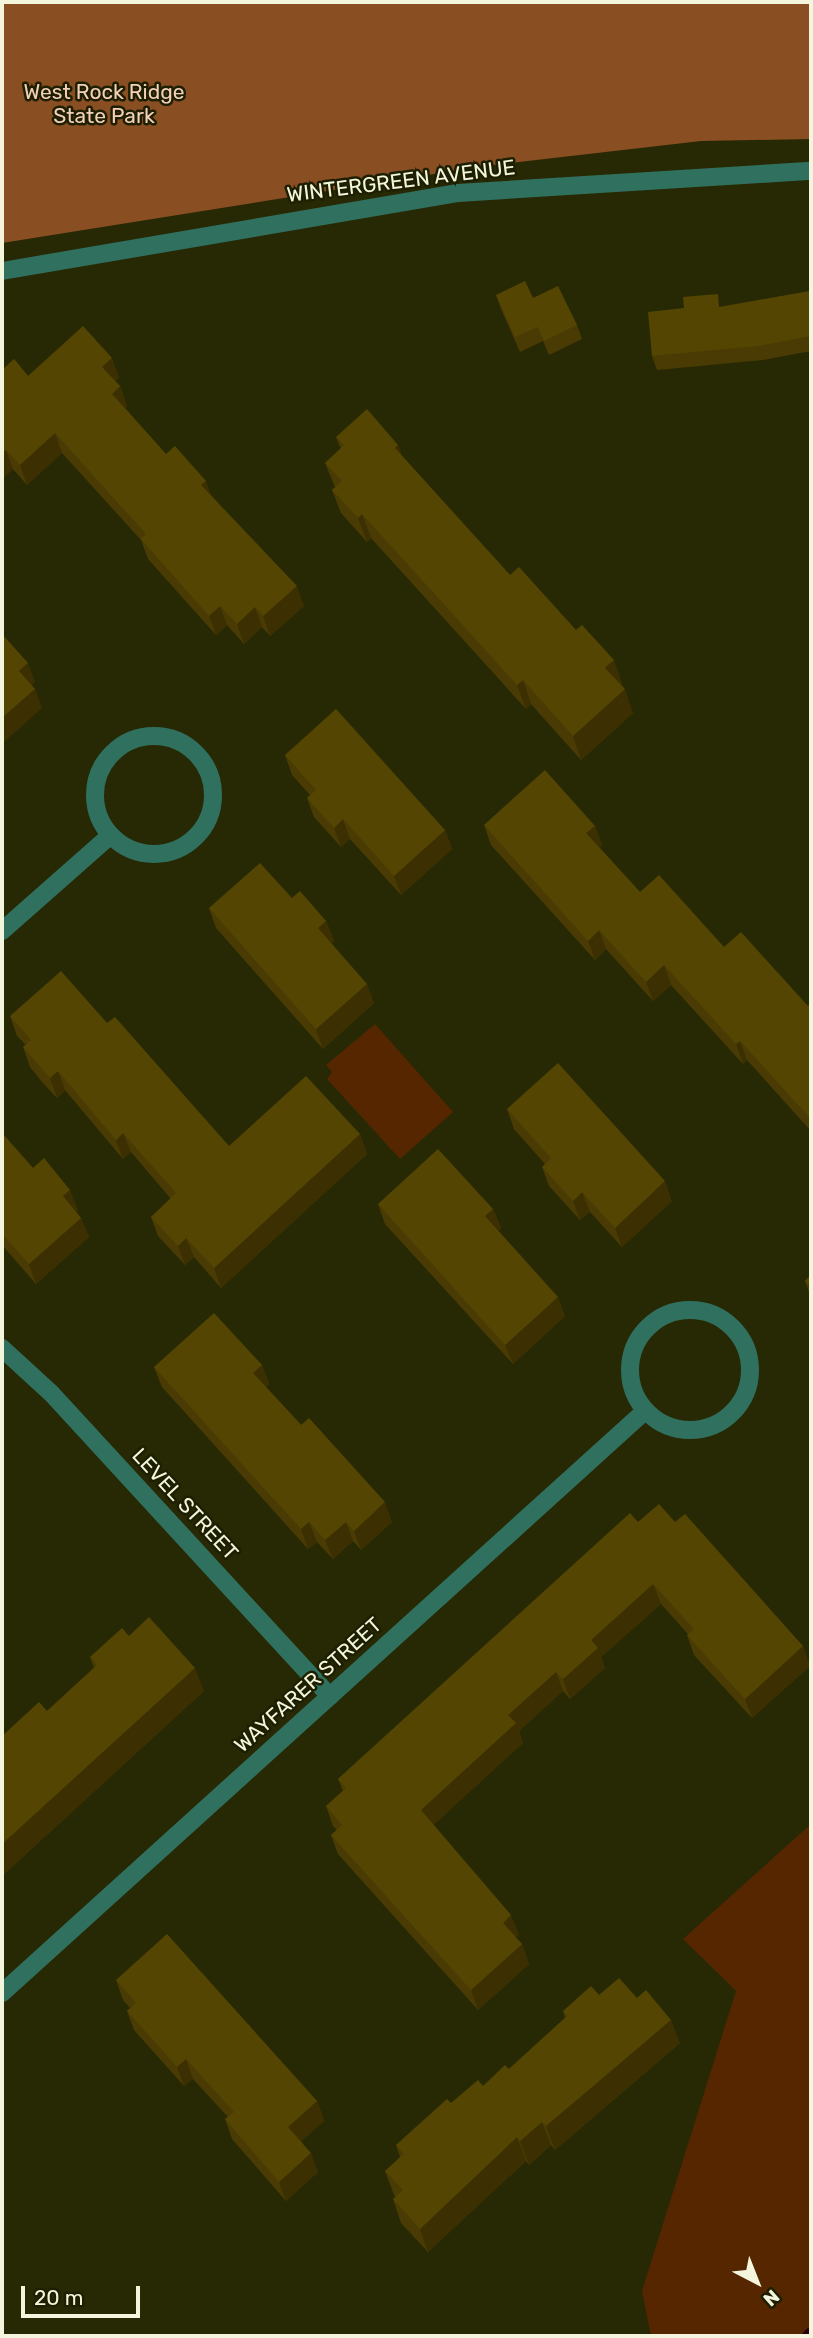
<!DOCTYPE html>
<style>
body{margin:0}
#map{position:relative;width:813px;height:2338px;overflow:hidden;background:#272904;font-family:Rubik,sans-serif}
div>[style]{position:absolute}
.green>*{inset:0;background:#552600}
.forest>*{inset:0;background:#8a4e23}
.stream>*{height:12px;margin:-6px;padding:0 6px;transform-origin:6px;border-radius:6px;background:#260012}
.street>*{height:18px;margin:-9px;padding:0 9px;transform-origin:9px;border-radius:9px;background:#30705f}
.street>.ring{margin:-9px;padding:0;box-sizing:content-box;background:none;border:18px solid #30705f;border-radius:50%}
.wall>*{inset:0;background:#493b03}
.shaded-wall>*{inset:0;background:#3c3002}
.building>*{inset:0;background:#554503}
span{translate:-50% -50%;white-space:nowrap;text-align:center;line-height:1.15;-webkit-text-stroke:5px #1d1f00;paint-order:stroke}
.park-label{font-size:21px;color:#f4cfb9}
.street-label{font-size:21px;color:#f3f6dc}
.frame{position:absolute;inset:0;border:4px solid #f3f6dc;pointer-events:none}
.north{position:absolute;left:722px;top:2247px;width:70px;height:70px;-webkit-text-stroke:5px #1d1f00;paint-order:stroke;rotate:138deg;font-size:19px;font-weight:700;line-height:28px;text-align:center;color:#f3f6dc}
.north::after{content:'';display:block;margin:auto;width:24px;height:32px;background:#f3f6dc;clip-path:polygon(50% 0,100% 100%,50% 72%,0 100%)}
.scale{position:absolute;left:21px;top:2286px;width:119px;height:32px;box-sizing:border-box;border:4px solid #f3f6dc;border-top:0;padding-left:9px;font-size:21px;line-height:24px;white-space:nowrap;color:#f3f6dc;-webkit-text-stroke:5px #1d1f00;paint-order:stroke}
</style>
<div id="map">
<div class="green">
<div style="clip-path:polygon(375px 1024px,453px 1112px,400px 1159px,327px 1079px,332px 1072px,326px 1065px)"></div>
<div style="clip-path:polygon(811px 1824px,811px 2336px,651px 2336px,642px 2291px,736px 1991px,683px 1939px)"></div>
</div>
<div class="forest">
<div style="clip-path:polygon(2px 2px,811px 2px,811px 139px,701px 141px,484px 166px,2px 243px)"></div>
</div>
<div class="stream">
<div style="left:808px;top:2336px;width:4px;rotate:-45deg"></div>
</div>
<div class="street">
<div style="left:2px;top:271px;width:463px;rotate:-9.7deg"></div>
<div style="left:458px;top:193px;width:354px;rotate:-3.6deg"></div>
<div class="ring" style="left:95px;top:736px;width:100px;height:100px"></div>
<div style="left:2px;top:931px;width:145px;rotate:-41.4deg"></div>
<div class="ring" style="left:630px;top:1310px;width:102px;height:102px"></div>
<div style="left:2px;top:1348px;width:67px;rotate:42.6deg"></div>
<div style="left:51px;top:1393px;width:412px;rotate:47.4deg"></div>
<div style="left:2px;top:1993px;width:867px;rotate:-42.15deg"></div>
</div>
<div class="wall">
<div style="clip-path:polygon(811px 281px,811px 351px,763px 360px,657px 370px,652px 356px,723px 307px,810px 291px)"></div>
<div style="clip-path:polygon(496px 295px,533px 298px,577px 325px,582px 339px,549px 355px,543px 341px,520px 352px,501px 309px)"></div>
<div style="clip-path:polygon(14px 359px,28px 376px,119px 377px,115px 381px,120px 386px,127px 406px,125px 408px,166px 454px,211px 495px,304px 606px,270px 636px,262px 627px,244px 644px,227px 625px,216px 635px,148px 559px,141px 540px,62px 453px,27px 485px,13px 469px,2px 479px)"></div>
<div style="clip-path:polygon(336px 437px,402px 456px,510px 575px,622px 683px,621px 685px,633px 713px,581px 760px,531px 704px,526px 709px,371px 538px,367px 542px,341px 513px,332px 490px,335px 487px,325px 463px,341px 449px)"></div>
<div style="clip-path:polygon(285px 755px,445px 830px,452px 849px,401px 895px,350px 839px,341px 847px,314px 817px,307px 798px,310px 795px,292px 775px)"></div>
<div style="clip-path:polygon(484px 825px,595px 826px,602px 845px,599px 847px,640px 892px,724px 947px,808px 1006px,811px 1003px,811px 1131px,747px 1060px,743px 1064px,671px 985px,653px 1001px,606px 949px,595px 960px,491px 845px)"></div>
<div style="clip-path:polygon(292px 898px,326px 921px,334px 941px,331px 943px,374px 1003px,323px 1049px,216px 928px,209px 908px)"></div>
<div style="clip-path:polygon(10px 1016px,107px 1023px,229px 1146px,360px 1134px,367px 1154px,221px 1288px,194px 1257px,185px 1265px,158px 1236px,151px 1217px,171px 1199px,131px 1152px,123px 1159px,65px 1090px,57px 1098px,42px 1082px,30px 1067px,23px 1047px,26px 1045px,17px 1036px)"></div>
<div style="clip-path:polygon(507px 1109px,672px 1201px,622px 1247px,590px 1212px,580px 1220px,549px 1186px,542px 1167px,545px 1164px,514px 1129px)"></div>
<div style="clip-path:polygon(2px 1133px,33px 1168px,78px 1210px,76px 1211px,81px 1218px,89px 1237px,36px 1284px,2px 1245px)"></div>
<div style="clip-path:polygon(378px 1204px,493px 1209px,501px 1228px,498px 1231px,565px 1316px,513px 1364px,385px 1224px)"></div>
<div style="clip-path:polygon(811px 1275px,811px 1298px,805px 1281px)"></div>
<div style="clip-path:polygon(262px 1365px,269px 1384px,266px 1387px,392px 1522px,361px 1550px,353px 1541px,333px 1559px,317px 1542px,308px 1549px,162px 1387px,154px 1367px)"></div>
<div style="clip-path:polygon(638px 1522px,810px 1666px,752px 1718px,694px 1655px,687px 1635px,688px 1634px,661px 1604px,601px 1657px,605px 1668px,570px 1699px,563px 1691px,519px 1731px,523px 1743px,433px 1825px,519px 1935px,515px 1937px,522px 1944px,529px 1964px,478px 2010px,338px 1854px,331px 1835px,337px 1830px,333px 1826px,326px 1806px,343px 1791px,338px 1779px)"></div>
<div style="clip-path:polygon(129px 1636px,204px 1691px,2px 1876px,2px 1736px,47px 1711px,94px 1668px,90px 1657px)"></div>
<div style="clip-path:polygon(116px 1980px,317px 2101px,324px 2121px,301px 2141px,318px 2172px,286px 2201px,232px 2139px,225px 2119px,228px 2117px,193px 2079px,184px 2086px,134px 2030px,127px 2011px,130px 2008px,123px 2000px)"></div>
<div style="clip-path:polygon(599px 1995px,680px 2043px,555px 2150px,551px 2145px,529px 2165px,526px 2161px,428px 2252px,401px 2223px,393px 2199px,396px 2197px,394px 2195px,385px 2171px,400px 2157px,396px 2145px,509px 2069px,565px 2018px,563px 2011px)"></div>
</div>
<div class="shaded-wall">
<div style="clip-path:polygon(112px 358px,119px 377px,109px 386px,102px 367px)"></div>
<div style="clip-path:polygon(120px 386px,127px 406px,119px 413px,112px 394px)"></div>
<div style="clip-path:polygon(55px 433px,62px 453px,27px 485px,20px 465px)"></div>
<div style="clip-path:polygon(398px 445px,407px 468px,395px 448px)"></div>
<div style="clip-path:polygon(6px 450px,13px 469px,2px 479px,2px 453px)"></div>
<div style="clip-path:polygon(206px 481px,213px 500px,201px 485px)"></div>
<div style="clip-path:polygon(362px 514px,371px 538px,367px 542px,358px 518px)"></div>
<div style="clip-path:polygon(297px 586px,304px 606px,270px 636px,263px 616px)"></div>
<div style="clip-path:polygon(220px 606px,227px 625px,216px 635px,209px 616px)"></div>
<div style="clip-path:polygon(255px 607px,262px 627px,244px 644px,237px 624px)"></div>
<div style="clip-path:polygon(614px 660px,622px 683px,613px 692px,605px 668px)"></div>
<div style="clip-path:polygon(28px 663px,35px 682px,26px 690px,19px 671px)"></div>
<div style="clip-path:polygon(523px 680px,531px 704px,526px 709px,517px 685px)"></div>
<div style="clip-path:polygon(35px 689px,42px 708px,2px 744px,2px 718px)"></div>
<div style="clip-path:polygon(625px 689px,633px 713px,581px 760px,573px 736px)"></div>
<div style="clip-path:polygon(343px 819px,350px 839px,341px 847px,334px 828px)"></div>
<div style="clip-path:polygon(595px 826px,602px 845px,594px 853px,586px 833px)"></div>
<div style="clip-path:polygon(445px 830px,452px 849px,401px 895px,394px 876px)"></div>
<div style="clip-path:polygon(326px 921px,334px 941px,325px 948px,318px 928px)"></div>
<div style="clip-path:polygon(599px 930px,606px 949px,595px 960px,588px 941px)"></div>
<div style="clip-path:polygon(664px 965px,671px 985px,653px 1001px,646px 982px)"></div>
<div style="clip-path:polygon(367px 984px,374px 1003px,323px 1049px,316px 1029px)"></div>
<div style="clip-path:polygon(740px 1041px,747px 1060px,743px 1064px,736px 1044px)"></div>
<div style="clip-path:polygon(58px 1071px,65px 1090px,57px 1098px,50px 1078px)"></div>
<div style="clip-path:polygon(123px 1133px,131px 1152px,123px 1159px,116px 1140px)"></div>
<div style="clip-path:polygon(360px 1134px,367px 1154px,221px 1288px,214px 1268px)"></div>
<div style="clip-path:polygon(665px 1181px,672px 1201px,622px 1247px,615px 1228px)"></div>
<div style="clip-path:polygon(70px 1190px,78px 1210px,70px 1216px,63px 1196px)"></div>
<div style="clip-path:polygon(582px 1192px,590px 1212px,580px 1220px,573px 1201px)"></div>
<div style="clip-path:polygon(493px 1209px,501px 1228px,492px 1236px,485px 1216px)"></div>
<div style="clip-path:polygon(81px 1218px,89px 1237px,36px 1284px,29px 1264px)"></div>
<div style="clip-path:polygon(186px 1238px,194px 1257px,185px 1265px,178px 1246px)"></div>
<div style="clip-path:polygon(558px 1297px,565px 1316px,513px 1364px,505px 1345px)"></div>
<div style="clip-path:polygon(262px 1365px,269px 1384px,260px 1392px,253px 1373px)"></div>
<div style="clip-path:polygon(385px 1502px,392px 1522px,361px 1550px,354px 1531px)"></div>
<div style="clip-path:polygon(309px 1522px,317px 1542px,308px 1549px,301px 1529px)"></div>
<div style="clip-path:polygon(346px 1522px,353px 1541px,333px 1559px,325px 1540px)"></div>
<div style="clip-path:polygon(653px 1584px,661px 1604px,601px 1657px,605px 1668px,570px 1699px,563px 1679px,591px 1640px)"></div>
<div style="clip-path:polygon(803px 1646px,810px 1666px,752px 1718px,745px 1699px)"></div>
<div style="clip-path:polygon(195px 1668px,204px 1691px,2px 1876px,2px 1844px)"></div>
<div style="clip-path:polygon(556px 1672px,563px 1691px,519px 1731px,523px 1743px,428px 1830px,421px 1810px,508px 1715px)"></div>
<div style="clip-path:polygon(511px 1915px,519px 1935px,510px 1943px,503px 1923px)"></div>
<div style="clip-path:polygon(522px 1944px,529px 1964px,478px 2010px,471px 1990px)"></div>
<div style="clip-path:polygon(671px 2020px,680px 2043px,555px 2150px,546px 2126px)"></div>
<div style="clip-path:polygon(186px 2059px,193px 2079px,184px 2086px,177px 2067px)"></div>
<div style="clip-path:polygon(317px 2101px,324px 2121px,295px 2147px,288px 2127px)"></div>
<div style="clip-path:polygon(542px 2122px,551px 2145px,529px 2165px,520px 2141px)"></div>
<div style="clip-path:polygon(517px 2137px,526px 2161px,428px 2252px,420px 2229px)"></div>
<div style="clip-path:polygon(311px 2153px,318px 2172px,286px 2201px,279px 2182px)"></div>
</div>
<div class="building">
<div style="clip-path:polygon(525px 281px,533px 298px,558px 286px,577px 325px,544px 341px,538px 327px,515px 337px,496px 295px)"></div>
<div style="clip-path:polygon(809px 281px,811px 281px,811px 336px,758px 346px,652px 356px,648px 312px,684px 308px,683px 297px,718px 294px,719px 307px,810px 291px)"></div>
<div style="clip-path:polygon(83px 326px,112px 358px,102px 367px,120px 386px,112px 394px,166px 454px,175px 446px,206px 481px,201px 485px,297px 586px,263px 616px,255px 607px,237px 624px,220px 606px,209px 616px,141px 539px,146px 534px,55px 433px,20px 465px,6px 450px,2px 453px,2px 370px,14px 359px,28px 376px)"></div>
<div style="clip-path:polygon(367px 409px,398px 445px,395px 448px,510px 575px,519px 567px,576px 630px,582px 625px,614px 660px,605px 668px,625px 689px,573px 736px,523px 680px,517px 685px,362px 514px,358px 518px,332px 490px,342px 481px,325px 463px,344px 445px,336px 437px)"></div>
<div style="clip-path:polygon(2px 634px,28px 663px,19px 671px,35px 689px,2px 718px)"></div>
<div style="clip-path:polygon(336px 709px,445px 830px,394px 876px,343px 819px,334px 828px,307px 798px,316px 790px,285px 755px)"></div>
<div style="clip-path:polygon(545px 770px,595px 826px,586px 833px,640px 892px,659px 875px,724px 947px,741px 932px,808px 1006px,811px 1003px,811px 1119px,740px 1041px,736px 1044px,664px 965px,646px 982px,599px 930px,588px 941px,484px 825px)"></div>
<div style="clip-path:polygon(260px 863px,292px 898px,300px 891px,326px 921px,318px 928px,367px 984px,316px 1029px,209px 908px)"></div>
<div style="clip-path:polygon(61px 971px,107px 1023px,115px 1017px,229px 1146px,306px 1076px,360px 1134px,214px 1268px,186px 1238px,178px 1246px,151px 1217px,176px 1193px,123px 1133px,116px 1140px,58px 1071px,50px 1078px,23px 1047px,31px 1040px,10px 1016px)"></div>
<div style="clip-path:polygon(558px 1063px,665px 1181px,615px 1228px,582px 1192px,573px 1201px,542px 1167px,551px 1158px,507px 1109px)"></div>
<div style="clip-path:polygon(2px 1133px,33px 1168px,44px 1158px,70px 1190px,63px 1196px,81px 1218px,29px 1264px,2px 1234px)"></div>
<div style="clip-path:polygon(438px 1149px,493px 1209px,485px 1216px,558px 1297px,505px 1345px,378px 1204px)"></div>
<div style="clip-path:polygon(811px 1275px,811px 1288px,805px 1281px)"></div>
<div style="clip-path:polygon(214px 1313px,262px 1365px,253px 1373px,301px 1425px,309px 1418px,385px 1502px,354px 1531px,346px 1522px,325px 1540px,309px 1522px,301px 1529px,154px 1367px)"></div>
<div style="clip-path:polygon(659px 1504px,675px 1522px,685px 1514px,803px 1646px,745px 1699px,687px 1635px,694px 1629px,653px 1584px,591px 1640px,598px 1648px,563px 1679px,556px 1672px,508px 1715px,516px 1723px,421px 1810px,511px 1915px,503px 1923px,522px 1944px,471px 1990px,331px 1835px,342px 1825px,326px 1806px,346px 1788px,338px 1779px,351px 1767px,630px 1513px,638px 1522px)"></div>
<div style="clip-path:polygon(149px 1617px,195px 1668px,2px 1844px,2px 1736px,39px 1702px,47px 1711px,97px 1665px,90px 1657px,122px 1628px,129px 1636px)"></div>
<div style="clip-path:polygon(167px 1934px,317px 2101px,288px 2127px,311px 2153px,279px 2182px,225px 2119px,234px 2112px,186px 2059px,177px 2067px,127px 2011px,136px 2003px,116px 1980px)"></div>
<div style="clip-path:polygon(619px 1978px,637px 1998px,646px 1990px,671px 2020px,546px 2126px,542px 2122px,520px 2141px,517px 2137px,420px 2229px,393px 2199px,403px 2190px,385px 2171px,404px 2154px,396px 2145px,447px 2099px,451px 2103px,478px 2080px,483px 2086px,505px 2065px,509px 2069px,567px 2016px,563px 2011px,591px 1986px,599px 1995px)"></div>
</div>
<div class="park-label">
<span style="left:104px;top:104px">West Rock Ridge<br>State Park</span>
</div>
<div class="street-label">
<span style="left:401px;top:181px;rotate:-7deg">WINTERGREEN AVENUE</span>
<span style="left:185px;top:1504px;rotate:47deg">LEVEL STREET</span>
<span style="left:308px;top:1685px;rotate:-42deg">WAYFARER STREET</span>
</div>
<div class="frame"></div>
<div class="north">N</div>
<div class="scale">20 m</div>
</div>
